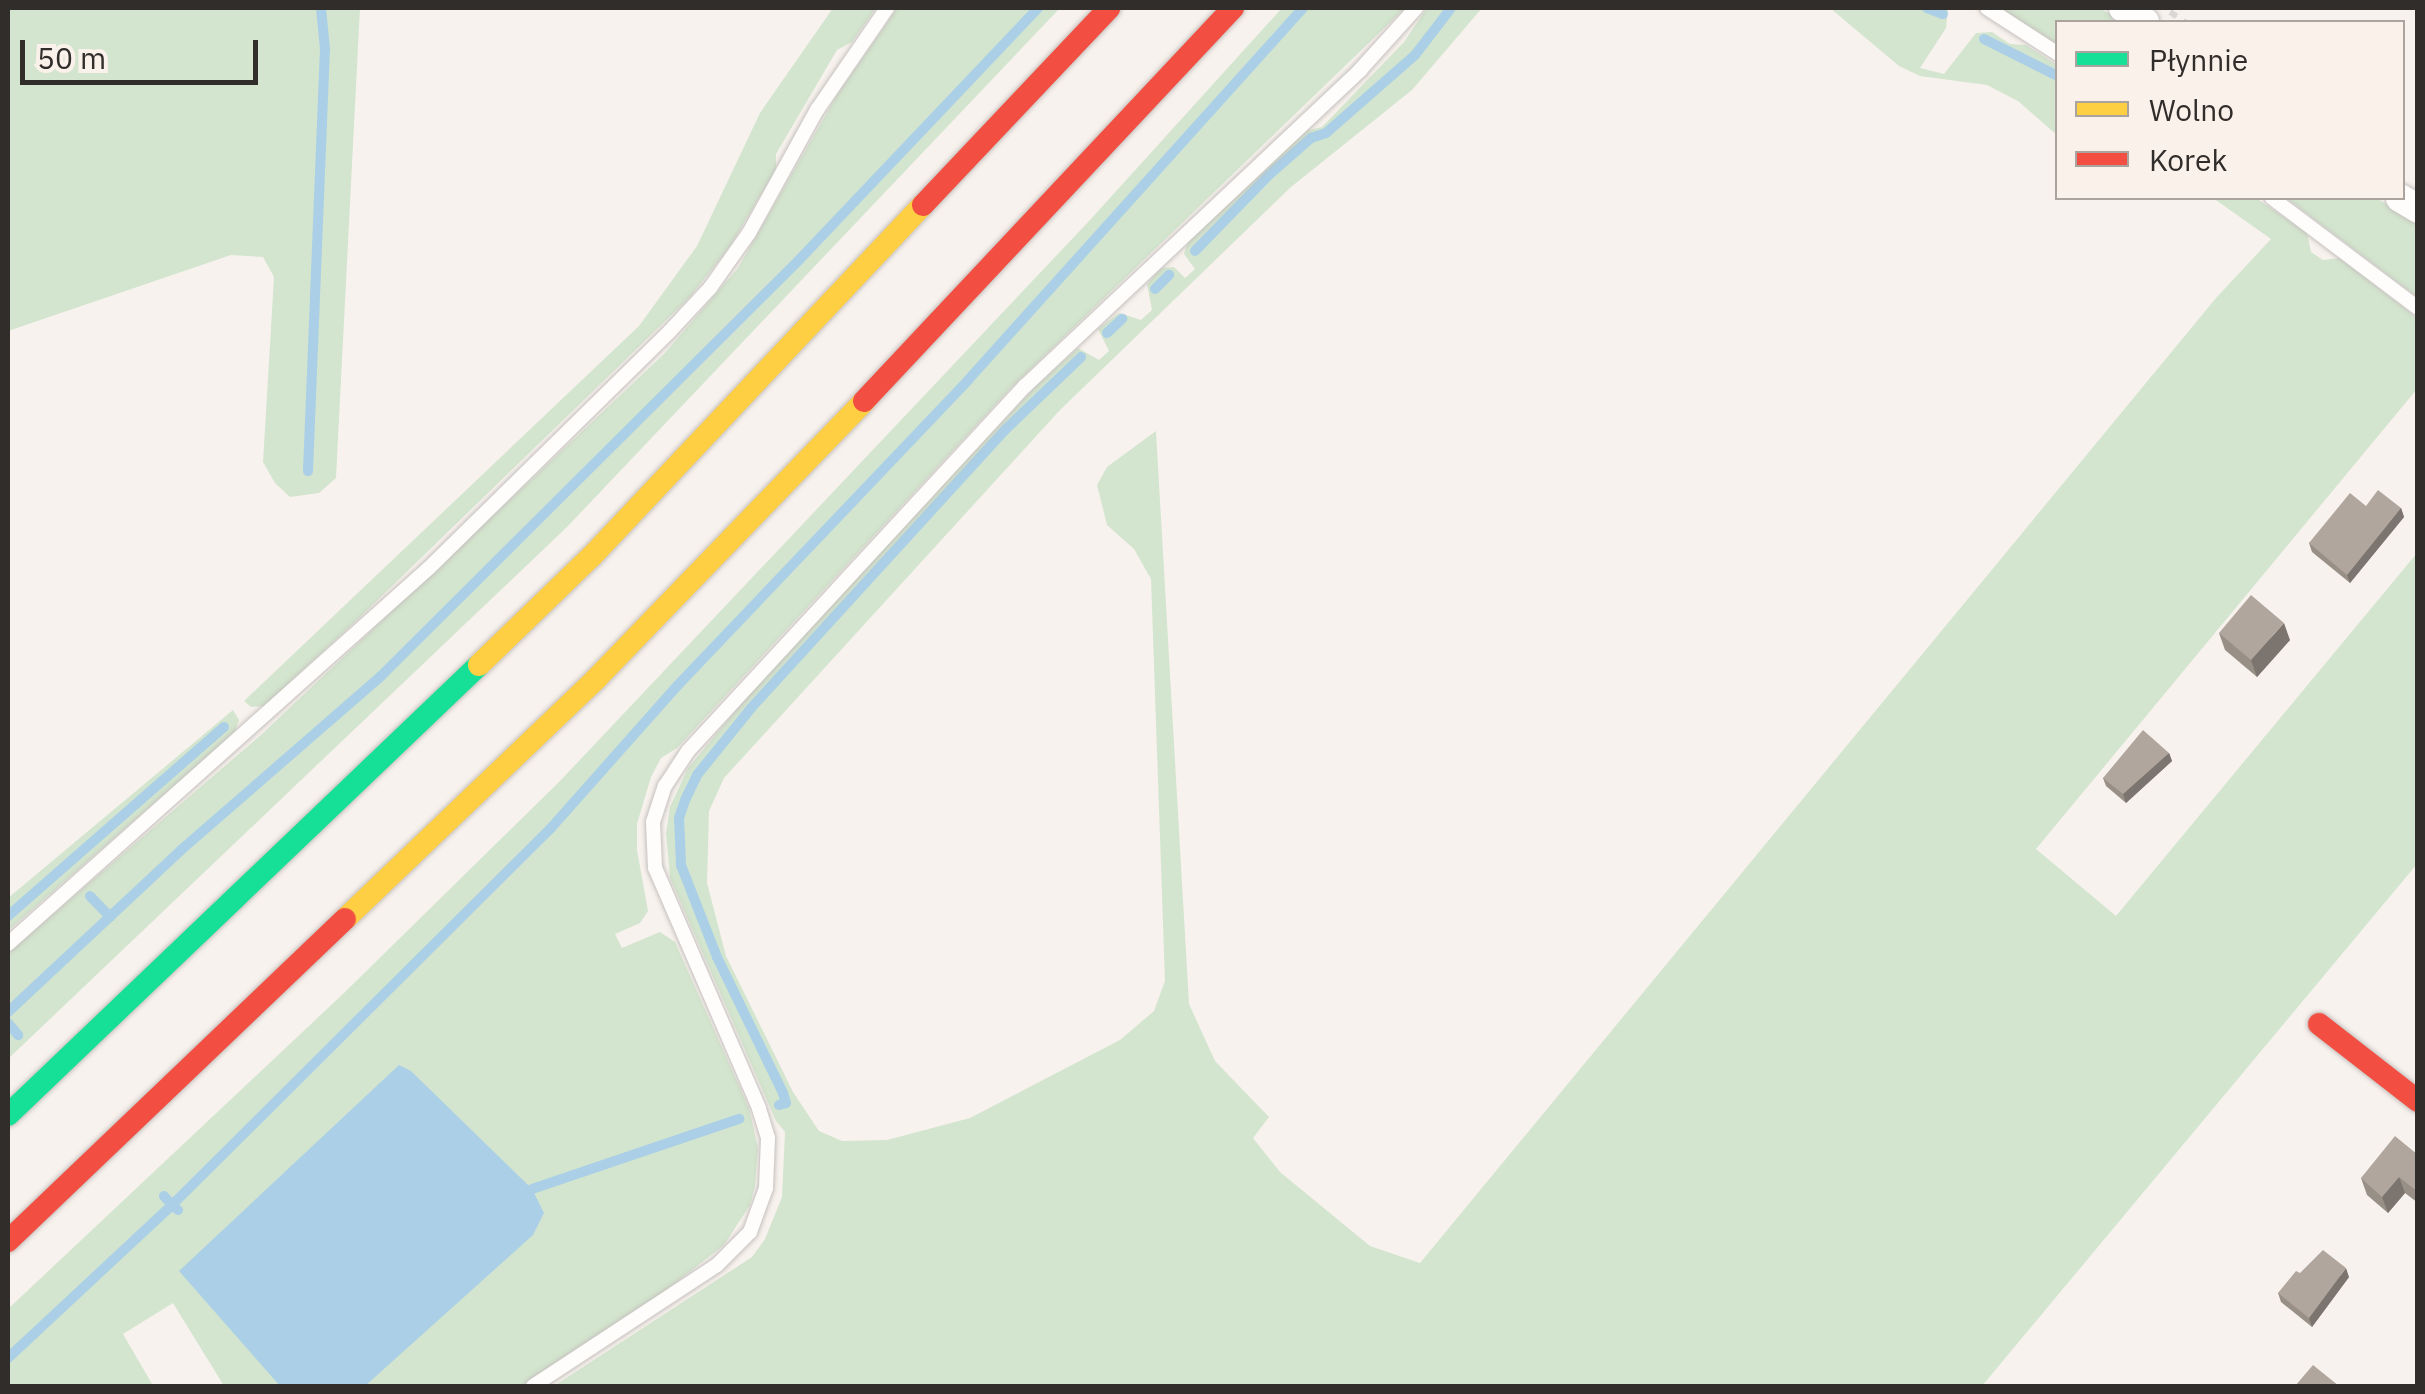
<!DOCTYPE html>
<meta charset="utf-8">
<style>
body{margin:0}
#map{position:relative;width:2425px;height:1394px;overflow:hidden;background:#f8f2ee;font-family:"IBM Plex Sans",sans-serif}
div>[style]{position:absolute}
.green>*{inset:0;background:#d3e5ce}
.water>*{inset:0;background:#aacfe6}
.stream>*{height:10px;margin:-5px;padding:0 5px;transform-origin:5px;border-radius:5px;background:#aacfe6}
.path>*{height:6px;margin-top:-3px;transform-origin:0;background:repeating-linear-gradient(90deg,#d9d8d6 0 8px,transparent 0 16px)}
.roads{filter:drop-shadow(0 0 2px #c5c1be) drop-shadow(0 0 2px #c5c1be)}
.lane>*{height:14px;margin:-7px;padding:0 7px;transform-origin:7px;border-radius:7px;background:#fefdfc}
.street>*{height:28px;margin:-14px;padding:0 14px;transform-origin:14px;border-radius:14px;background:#fefdfc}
.fast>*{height:22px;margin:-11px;padding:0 11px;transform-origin:11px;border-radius:11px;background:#16e098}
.slow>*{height:22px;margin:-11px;padding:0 11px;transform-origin:11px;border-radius:11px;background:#ffcf43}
.jam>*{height:22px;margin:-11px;padding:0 11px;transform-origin:11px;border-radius:11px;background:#f24e42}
.wall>*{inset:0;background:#988f87}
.shaded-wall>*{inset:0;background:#7c746e}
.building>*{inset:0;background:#b1a69d}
span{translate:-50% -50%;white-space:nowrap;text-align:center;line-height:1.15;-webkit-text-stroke:10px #fbf1eb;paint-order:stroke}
.frame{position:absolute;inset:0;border:10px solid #312d2b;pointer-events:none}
.legend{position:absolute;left:2055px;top:20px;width:350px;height:180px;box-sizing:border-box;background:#fbf1eb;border:2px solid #aaa39e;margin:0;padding:12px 18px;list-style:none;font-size:30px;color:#312d2b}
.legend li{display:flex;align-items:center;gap:20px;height:50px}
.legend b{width:50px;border:2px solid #aaa39e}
.scale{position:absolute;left:20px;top:40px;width:238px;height:45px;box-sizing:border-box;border:5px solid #312d2b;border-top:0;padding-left:12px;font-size:30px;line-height:35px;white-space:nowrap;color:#312d2b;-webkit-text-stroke:8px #fbf1eb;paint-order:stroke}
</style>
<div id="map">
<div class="green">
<div style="clip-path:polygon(8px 8px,360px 8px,336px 478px,319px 493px,290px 497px,275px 483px,263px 462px,274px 277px,263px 257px,231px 255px,8px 331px)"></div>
<div style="clip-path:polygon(833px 8px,876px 8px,852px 42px,837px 50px,776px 154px,776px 169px,731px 245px,690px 297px,356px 621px,264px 706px,251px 707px,244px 701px,639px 326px,697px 246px,760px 113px)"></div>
<div style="clip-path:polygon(897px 8px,1060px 8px,567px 527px,8px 1059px,8px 953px,262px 734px,664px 354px,738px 268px,837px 95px)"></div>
<div style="clip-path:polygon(1282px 8px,1405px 8px,1010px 389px,677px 748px,661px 758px,651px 777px,637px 824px,637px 850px,648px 911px,640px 923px,615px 934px,622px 948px,660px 932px,675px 942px,749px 1108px,758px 1148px,755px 1186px,750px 1205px,724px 1245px,642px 1309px,525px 1386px,224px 1386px,173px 1303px,123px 1334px,152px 1384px,163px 1386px,8px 1386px,8px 1309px,344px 993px,560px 781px,1090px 220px)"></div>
<div style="clip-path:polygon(1427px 8px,1482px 8px,1412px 90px,1291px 187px,1060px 410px,724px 778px,709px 811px,707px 883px,726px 956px,793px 1092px,819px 1131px,842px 1141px,887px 1140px,970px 1118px,1120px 1040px,1154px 1011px,1165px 981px,1151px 579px,1134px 549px,1107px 525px,1097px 485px,1107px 467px,1156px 431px,1189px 1004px,1215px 1061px,1269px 1117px,1253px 1138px,1280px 1172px,1370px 1246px,1420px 1263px,2216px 298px,2271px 239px,2213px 198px,2256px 198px,2307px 233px,2311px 252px,2323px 260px,2340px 258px,2412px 314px,2417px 319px,2417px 389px,2036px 849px,2116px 916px,2417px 553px,2417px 864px,1982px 1386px,554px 1386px,752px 1257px,765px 1239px,782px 1197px,785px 1132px,776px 1121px,670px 878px,666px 833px,670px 807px,688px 768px,757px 685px,1033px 389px,1078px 348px,1099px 360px,1109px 351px,1098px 329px,1119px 313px,1141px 320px,1152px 310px,1147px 284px,1161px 268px,1174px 267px,1185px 278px,1195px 269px,1184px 254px,1188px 241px,1305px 131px,1322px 127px,1404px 42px)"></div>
<div style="clip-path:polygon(1830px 8px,1948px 8px,1946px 28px,1920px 68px,1944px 74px,1976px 33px,1992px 32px,2010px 44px,2026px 45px,2057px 65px,2057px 135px,2018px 101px,1987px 85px,1920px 76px,1899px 66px)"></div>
<div style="clip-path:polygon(1999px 8px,2100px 8px,2122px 22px,2058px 22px,2057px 46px)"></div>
<div style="clip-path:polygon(2286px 198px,2377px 198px,2417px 225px,2417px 297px)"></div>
<div style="clip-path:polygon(233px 710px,239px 720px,235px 732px,8px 931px,8px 898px)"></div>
</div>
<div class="water">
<div style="clip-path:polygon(399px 1065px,411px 1071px,532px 1189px,544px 1213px,533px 1235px,365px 1386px,280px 1386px,179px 1271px)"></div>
</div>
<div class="stream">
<div style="left:1927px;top:8px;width:17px;rotate:21deg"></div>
<div style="left:1984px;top:39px;width:83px;rotate:26.6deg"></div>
<div style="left:1195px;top:251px;width:107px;rotate:-45.8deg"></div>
<div style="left:1270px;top:174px;width:55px;rotate:-41.3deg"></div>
<div style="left:1311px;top:138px;width:16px;rotate:-18deg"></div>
<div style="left:1326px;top:133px;width:118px;rotate:-41.2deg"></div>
<div style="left:1415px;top:55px;width:59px;rotate:-52.5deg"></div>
<div style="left:1155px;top:289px;width:20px;rotate:-45deg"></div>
<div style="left:1107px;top:333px;width:21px;rotate:-43deg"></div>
<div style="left:308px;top:471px;width:422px;rotate:-87.7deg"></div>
<div style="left:325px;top:49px;width:41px;rotate:-95.6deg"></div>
<div style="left:90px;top:896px;width:29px;rotate:46deg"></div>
<div style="left:8px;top:916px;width:287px;rotate:-41.2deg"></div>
<div style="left:8px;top:1012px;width:237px;rotate:-43.1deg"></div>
<div style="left:181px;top:850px;width:265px;rotate:-41deg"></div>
<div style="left:381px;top:676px;width:588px;rotate:-44.86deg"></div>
<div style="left:798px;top:261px;width:349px;rotate:-46.5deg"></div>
<div style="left:8px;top:1023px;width:16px;rotate:50deg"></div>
<div style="left:779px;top:1105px;width:7px;rotate:-16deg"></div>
<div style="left:786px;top:1103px;width:10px;rotate:-107deg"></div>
<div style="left:783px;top:1093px;width:151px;rotate:-115.9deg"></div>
<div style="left:717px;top:957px;width:99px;rotate:-111.4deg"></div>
<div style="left:681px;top:865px;width:47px;rotate:-92.4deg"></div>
<div style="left:679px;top:818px;width:21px;rotate:-71deg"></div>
<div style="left:686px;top:798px;width:25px;rotate:-64deg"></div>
<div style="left:697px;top:775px;width:87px;rotate:-51deg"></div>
<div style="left:752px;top:707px;width:377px;rotate:-47.6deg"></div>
<div style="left:1006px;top:429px;width:104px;rotate:-43.8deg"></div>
<div style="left:532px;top:1189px;width:219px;rotate:-18.7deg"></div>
<div style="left:178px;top:1210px;width:8px;rotate:-140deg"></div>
<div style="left:172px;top:1205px;width:535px;rotate:-44.85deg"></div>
<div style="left:551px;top:828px;width:191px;rotate:-48.4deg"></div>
<div style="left:678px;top:685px;width:422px;rotate:-46.4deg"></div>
<div style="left:969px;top:379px;width:499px;rotate:-48deg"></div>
<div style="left:8px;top:1358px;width:224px;rotate:-43deg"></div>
<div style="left:172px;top:1205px;width:12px;rotate:-132deg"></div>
</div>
<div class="path">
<div style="left:2170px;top:12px;width:18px;rotate:34deg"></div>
</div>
<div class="roads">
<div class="lane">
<div style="left:1987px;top:8px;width:85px;rotate:32.9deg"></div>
<div style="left:2272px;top:198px;width:183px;rotate:37deg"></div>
<div style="left:8px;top:944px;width:564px;rotate:-41.77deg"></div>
<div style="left:429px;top:568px;width:338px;rotate:-44.5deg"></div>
<div style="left:670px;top:331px;width:59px;rotate:-47.1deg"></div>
<div style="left:710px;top:288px;width:67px;rotate:-54.7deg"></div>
<div style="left:749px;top:233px;width:141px;rotate:-61.1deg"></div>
<div style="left:817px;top:110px;width:124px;rotate:-55.5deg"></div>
<div style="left:533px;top:1386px;width:220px;rotate:-33.3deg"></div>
<div style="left:717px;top:1265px;width:47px;rotate:-45deg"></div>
<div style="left:750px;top:1232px;width:47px;rotate:-70deg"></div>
<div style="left:766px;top:1188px;width:50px;rotate:-87.7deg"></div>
<div style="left:768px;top:1138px;width:31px;rotate:-107deg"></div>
<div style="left:759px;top:1108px;width:262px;rotate:-113.4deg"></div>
<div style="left:655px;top:868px;width:46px;rotate:-92.5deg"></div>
<div style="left:653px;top:822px;width:38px;rotate:-72deg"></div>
<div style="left:665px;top:786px;width:42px;rotate:-56.7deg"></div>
<div style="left:688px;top:751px;width:497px;rotate:-47.3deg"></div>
<div style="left:1025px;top:386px;width:461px;rotate:-43.3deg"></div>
<div style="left:1360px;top:70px;width:84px;rotate:-47.9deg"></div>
</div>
<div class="street">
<div style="left:2123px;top:8px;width:26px;rotate:32deg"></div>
<div style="left:2400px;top:198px;width:21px;rotate:31deg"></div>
</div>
<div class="fast">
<div style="left:8px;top:1115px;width:651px;rotate:-43.69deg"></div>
</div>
<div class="slow">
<div style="left:479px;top:665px;width:157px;rotate:-44deg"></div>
<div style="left:592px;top:556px;width:482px;rotate:-46.7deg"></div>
<div style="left:345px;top:919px;width:347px;rotate:-43.7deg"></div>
<div style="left:596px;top:679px;width:386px;rotate:-46deg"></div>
</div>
<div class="jam">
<div style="left:923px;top:205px;width:271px;rotate:-46.6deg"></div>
<div style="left:864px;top:401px;width:539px;rotate:-46.8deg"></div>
<div style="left:2319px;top:1024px;width:125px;rotate:37.9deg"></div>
<div style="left:8px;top:1241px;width:466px;rotate:-43.7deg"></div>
</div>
</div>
<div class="wall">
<div style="clip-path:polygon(2366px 506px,2401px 508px,2404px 517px,2350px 583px,2312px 552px,2309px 543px)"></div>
<div style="clip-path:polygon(2219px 633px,2290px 640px,2257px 677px,2225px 650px)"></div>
<div style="clip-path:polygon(2169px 753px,2172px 761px,2126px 803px,2106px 786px,2103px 778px)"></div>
<div style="clip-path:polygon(2418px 1155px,2418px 1203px,2405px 1193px,2388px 1213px,2367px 1195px,2361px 1178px)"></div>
<div style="clip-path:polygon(2300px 1273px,2349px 1277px,2312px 1327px,2281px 1302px,2278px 1293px)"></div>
</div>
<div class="shaded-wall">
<div style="clip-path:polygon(2401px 508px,2404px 517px,2350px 583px,2347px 575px)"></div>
<div style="clip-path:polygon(2284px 623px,2290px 640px,2257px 677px,2251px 660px)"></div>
<div style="clip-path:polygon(2169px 753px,2172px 761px,2126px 803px,2123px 794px)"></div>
<div style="clip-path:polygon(2399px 1177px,2405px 1193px,2388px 1213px,2382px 1197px)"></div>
<div style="clip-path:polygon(2346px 1268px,2349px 1277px,2312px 1327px,2309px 1318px)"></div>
</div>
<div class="building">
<div style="clip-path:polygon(2378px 490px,2401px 508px,2347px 575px,2309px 543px,2350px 493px,2366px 506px)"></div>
<div style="clip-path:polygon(2251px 595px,2284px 623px,2251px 660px,2219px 633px)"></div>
<div style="clip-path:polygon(2143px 730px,2169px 753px,2123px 794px,2103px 778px)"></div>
<div style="clip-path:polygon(2395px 1136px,2418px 1155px,2418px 1192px,2399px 1177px,2382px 1197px,2361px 1178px)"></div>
<div style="clip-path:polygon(2323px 1250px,2346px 1268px,2309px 1318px,2278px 1293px,2296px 1271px,2300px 1273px)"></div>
<div style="clip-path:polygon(2313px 1365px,2339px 1386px,2295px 1386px)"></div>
</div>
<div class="frame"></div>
<ul class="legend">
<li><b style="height:12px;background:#16e098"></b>Płynnie</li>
<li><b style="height:12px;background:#ffcf43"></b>Wolno</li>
<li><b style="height:12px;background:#f24e42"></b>Korek</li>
</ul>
<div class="scale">50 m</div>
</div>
